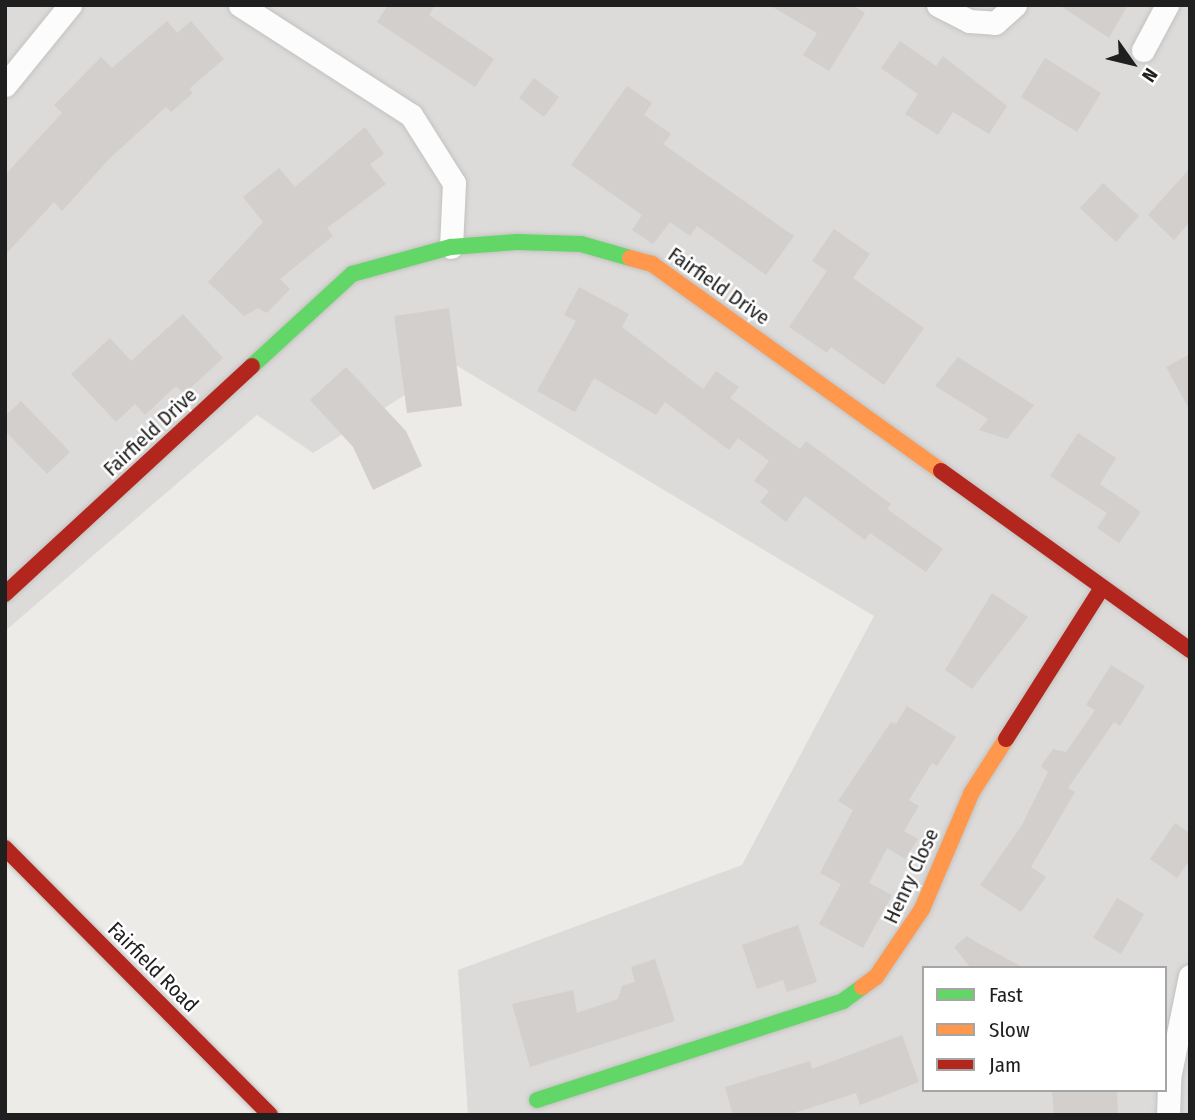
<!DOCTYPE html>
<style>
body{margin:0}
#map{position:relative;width:1195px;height:1120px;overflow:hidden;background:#edebe8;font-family:"Fira Sans Condensed",sans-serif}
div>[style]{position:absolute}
.residential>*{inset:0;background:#dcdbd9}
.building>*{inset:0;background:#d2cfcd}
.roads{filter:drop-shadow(0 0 2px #c3c2c0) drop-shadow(0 0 2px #c3c2c0)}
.street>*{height:23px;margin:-11.5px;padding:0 11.5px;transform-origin:11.5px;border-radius:11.5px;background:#fcfcfc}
.fast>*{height:16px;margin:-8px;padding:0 8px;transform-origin:8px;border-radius:8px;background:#63d668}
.slow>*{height:16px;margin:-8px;padding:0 8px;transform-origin:8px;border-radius:8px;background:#ff974d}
.jam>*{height:16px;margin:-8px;padding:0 8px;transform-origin:8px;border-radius:8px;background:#b3261e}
span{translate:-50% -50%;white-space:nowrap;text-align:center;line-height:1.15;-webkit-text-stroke:5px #fff;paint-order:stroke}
.street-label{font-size:21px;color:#1f1f1f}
.frame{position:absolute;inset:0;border:7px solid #1f1f1f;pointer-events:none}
.legend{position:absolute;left:922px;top:966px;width:245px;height:126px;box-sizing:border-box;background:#fff;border:2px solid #a5a5a5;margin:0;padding:9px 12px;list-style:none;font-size:21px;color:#1f1f1f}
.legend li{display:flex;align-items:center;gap:14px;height:35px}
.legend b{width:35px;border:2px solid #a5a5a5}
.north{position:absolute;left:1097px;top:28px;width:70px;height:70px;-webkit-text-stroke:5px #fff;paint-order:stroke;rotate:124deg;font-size:19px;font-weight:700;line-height:28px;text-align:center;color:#1f1f1f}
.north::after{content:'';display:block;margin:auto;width:24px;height:32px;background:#1f1f1f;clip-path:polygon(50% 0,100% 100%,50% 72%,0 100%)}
</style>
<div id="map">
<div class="residential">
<div style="clip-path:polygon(evenodd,5px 5px,1190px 5px,1190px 1115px,468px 1115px,458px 970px,742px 865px,874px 616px,454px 364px,313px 453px,257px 415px,5px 631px,5px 5px,924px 968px,1165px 968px,1165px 1090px,924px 1090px,924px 968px)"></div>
</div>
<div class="building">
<div style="clip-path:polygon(388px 5px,435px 5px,429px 15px,494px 59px,475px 87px,377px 22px)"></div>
<div style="clip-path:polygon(769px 5px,853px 5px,865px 13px,829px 71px,803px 55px,817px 33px)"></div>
<div style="clip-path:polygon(1059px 5px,1128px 5px,1109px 38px)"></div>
<div style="clip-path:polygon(167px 21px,177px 33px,191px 21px,224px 59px,189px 89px,193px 93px,171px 112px,166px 107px,109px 159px,62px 211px,54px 202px,5px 255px,5px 175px,62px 113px,54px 105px,101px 57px,112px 68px)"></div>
<div style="clip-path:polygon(900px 41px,936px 66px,943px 56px,1007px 106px,989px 134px,953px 112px,938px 135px,905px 114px,918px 94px,881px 68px)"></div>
<div style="clip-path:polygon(1045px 58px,1101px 93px,1077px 132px,1021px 97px)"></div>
<div style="clip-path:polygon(534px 78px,559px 97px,544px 117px,519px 98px)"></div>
<div style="clip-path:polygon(627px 86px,652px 103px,644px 115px,671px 134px,663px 144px,794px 236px,766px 275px,697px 226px,690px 236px,670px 222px,653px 244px,632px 230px,642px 215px,571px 165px)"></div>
<div style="clip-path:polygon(365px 127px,384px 154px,370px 164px,386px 184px,327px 228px,333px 236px,280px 279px,290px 289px,267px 313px,258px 308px,244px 316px,208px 282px,263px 222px,243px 197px,279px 168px,295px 187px)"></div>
<div style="clip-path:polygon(1190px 168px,1190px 222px,1174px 240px,1148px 215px)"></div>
<div style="clip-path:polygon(1103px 183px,1139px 216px,1116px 242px,1080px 208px)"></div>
<div style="clip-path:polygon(834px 229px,870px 254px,853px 278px,924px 328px,884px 385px,831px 347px,827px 353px,789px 327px,827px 271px,812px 261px)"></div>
<div style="clip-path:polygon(579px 287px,629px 314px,622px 327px,703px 389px,716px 371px,739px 387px,730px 398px,800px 449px,806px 441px,891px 504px,887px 509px,943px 549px,926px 572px,870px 533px,865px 540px,805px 496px,786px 522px,760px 502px,769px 491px,754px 481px,769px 461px,738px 438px,729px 450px,665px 402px,656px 415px,594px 378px,575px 412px,537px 391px,576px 321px,564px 315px)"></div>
<div style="clip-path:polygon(449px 308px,462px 406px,407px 413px,394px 316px)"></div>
<div style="clip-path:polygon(183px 314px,223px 358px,184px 394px,176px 386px,145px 415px,135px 404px,116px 422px,71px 374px,110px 338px,131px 361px)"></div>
<div style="clip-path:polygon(1190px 354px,1190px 411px,1166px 367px)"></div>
<div style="clip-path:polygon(958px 357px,1034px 405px,1007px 439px,979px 430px,988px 419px,935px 386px)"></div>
<div style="clip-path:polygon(346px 367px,406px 431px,422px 466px,373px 490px,353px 447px,310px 400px)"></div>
<div style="clip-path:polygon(21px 401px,70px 452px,47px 474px,5px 431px,5px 416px)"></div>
<div style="clip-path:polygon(1078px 433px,1116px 458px,1100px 484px,1141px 512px,1119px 543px,1097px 528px,1107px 513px,1050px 476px)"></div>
<div style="clip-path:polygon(992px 593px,1028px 617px,972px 689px,945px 670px)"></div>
<div style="clip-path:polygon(1111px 665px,1145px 686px,1120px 726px,1114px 722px,1068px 788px,1075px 792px,1031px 867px,1046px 877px,1021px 912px,980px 885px,1022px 825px,1048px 772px,1041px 766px,1053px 749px,1066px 752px,1095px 710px,1086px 705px)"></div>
<div style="clip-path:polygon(907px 706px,956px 737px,937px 766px,932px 763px,909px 800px,919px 806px,904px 831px,918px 839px,905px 859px,887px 848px,869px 883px,892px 895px,863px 948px,819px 924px,841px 884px,820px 873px,853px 810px,838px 801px,891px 722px,896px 724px)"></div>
<div style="clip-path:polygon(1175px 823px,1190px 833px,1190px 860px,1177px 878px,1150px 859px)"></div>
<div style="clip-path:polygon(1117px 898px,1144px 914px,1121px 954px,1093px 938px)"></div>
<div style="clip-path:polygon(798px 925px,817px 982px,787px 992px,783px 980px,757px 989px,742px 945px)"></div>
<div style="clip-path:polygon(967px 936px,976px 942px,1024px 968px,971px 968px,954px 947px)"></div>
<div style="clip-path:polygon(655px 959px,675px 1021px,530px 1067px,512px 1004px,573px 990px,577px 1013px,618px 999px,622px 986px,635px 982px,631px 967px)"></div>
<div style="clip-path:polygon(902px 1035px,919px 1082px,860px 1105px,856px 1093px,788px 1115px,733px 1115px,725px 1087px,810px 1061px,812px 1069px)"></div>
<div style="clip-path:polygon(1052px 1090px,1117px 1090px,1118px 1115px,1054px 1115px)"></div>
</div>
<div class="roads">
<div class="street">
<div style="left:240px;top:5px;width:203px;rotate:32.8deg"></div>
<div style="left:411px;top:115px;width:80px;rotate:57.7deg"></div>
<div style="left:454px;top:183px;width:64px;rotate:92.7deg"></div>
<div style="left:938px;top:5px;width:35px;rotate:27deg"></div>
<div style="left:969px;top:21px;width:26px;rotate:4deg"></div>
<div style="left:995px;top:23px;width:27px;rotate:-42deg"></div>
<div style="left:1143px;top:50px;width:51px;rotate:-61.9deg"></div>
<div style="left:5px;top:85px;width:103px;rotate:-50.9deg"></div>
<div style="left:1168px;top:1115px;width:37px;rotate:-88deg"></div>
<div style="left:1169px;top:1078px;width:104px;rotate:-78.4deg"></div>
</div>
<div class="fast">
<div style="left:252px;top:366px;width:136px;rotate:-42.6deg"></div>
<div style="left:352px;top:274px;width:103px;rotate:-15.3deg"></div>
<div style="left:451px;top:247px;width:66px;rotate:-4.3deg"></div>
<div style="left:517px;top:242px;width:64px;rotate:1.8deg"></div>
<div style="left:581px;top:244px;width:51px;rotate:15.9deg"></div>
<div style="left:537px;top:1100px;width:322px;rotate:-17.9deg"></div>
<div style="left:843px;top:1001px;width:24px;rotate:-36deg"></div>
</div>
<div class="slow">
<div style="left:630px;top:258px;width:23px;rotate:15deg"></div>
<div style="left:652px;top:264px;width:355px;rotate:35.6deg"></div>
<div style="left:862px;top:987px;width:17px;rotate:-36deg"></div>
<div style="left:876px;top:977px;width:82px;rotate:-55.9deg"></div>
<div style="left:922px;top:909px;width:127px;rotate:-66.9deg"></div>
<div style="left:972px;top:792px;width:63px;rotate:-57.3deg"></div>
</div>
<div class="jam">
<div style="left:941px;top:471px;width:307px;rotate:35.7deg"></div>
<div style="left:5px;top:594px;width:336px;rotate:-42.7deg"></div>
<div style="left:1006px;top:739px;width:179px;rotate:-57.6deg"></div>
<div style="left:5px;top:848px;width:376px;rotate:45.2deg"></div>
</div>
</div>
<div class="street-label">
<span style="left:719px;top:286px;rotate:35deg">Fairfield Drive</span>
<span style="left:150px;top:432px;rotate:-43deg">Fairfield Drive</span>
<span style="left:911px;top:876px;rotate:-65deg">Henry Close</span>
<span style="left:153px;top:967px;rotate:45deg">Fairfield Road</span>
</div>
<div class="frame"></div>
<ul class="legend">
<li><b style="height:9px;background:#63d668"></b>Fast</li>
<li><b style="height:9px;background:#ff974d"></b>Slow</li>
<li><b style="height:9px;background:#b3261e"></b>Jam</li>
</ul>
<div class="north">N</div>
</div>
